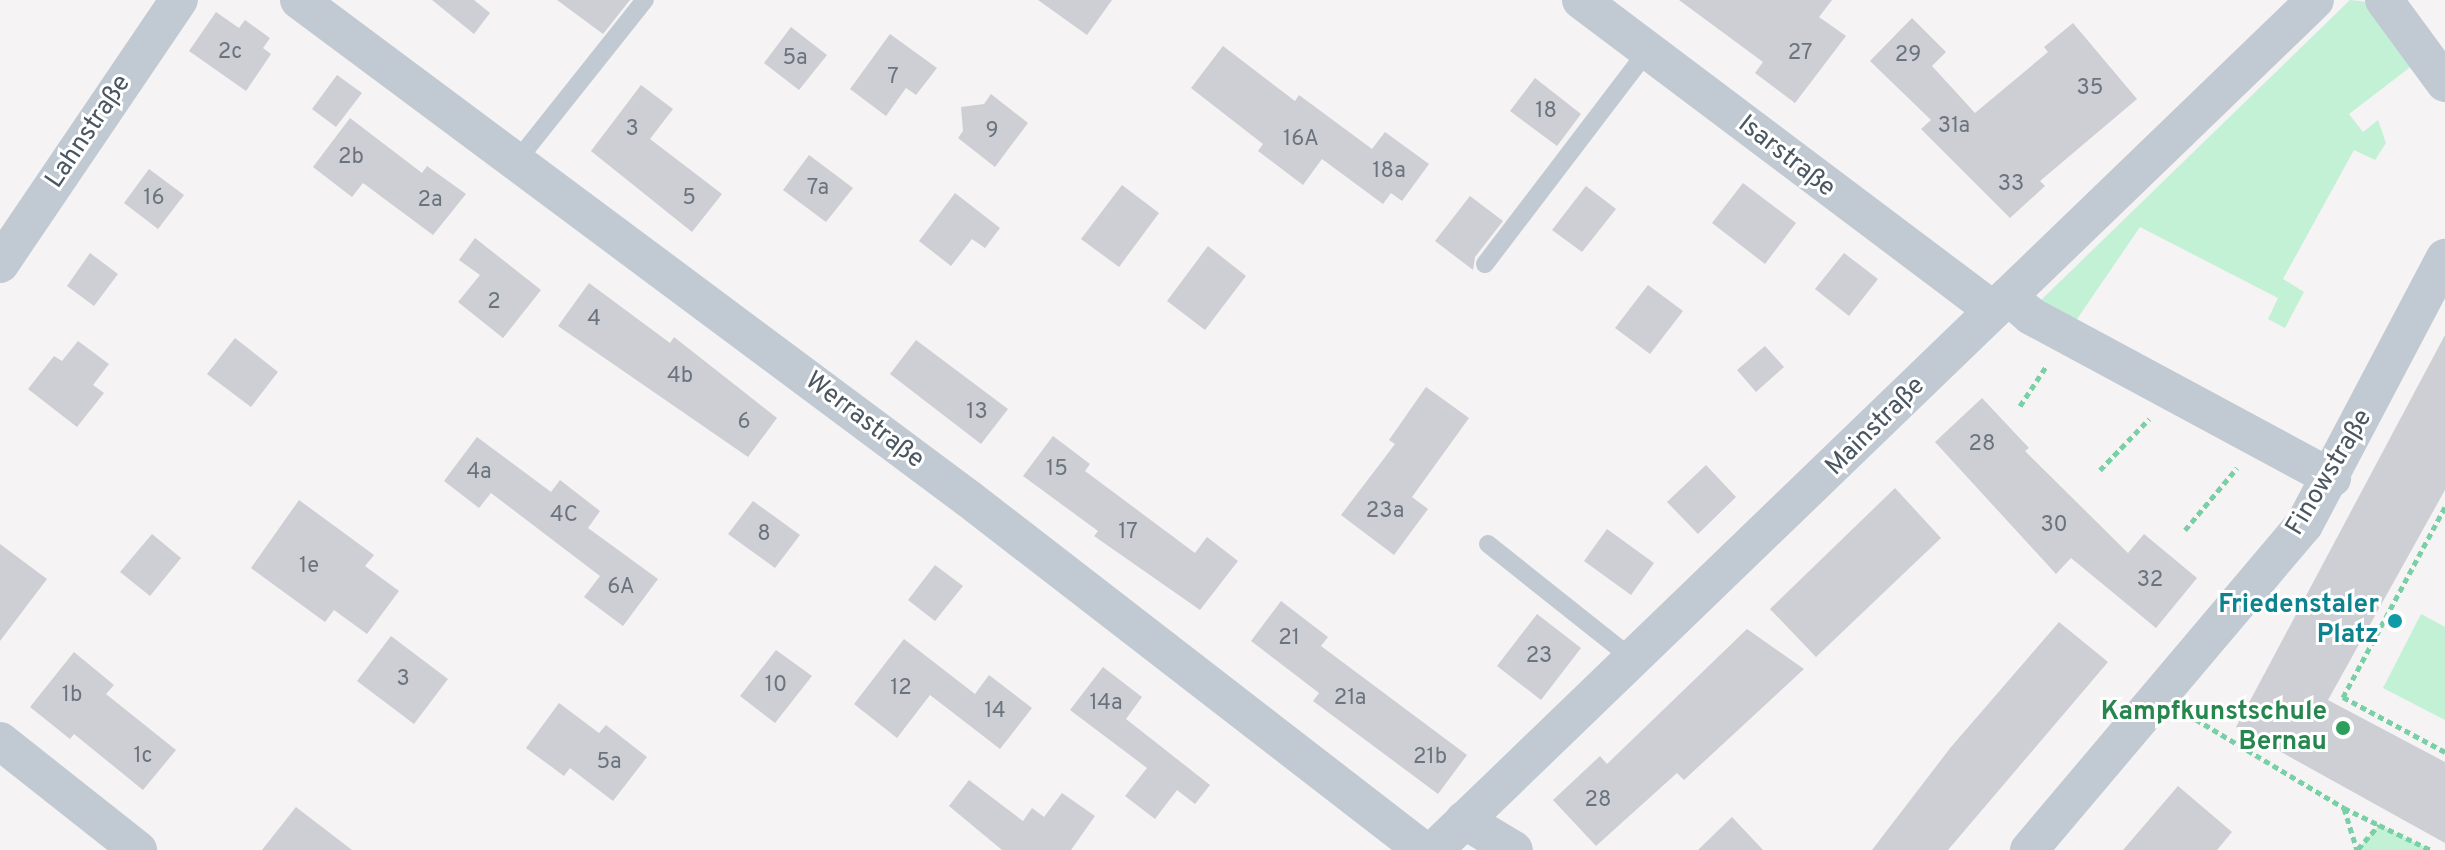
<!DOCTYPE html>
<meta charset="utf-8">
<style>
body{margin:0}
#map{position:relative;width:2445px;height:850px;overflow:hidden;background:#f5f3f3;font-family:Overpass,sans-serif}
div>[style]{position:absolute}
.green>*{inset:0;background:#c3f1d5}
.building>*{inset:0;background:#cdcfd5}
.path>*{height:5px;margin-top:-2.5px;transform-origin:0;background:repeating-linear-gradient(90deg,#7ad0a6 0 6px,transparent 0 10px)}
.lane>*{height:18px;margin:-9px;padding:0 9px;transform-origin:9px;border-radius:9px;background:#c1cad2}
.street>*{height:38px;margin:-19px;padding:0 19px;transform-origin:19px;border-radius:19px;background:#c1cad2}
.dots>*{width:22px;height:22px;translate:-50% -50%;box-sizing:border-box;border:4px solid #fff;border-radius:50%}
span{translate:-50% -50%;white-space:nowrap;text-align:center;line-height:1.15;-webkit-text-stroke:6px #fff;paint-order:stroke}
.number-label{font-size:22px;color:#6b747e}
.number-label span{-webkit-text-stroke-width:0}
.street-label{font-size:26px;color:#4a5661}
.culture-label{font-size:26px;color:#0d838f;font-weight:700}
.right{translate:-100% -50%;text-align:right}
.leisure-label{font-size:26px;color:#27864d;font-weight:700}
</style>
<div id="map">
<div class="green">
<div style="clip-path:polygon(2350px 0,2369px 2px,2413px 65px,2349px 114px,2363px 132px,2378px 120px,2386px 143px,2375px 160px,2354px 150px,2283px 279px,2304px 292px,2285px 328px,2268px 319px,2278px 298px,2140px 227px,2075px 322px,2038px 303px)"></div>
<div style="clip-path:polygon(2421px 614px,2445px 627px,2445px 720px,2383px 688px)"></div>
<div style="clip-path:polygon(2379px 825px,2431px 850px,2357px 850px)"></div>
</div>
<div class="building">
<div style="clip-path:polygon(432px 0,474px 0,490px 13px,474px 34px)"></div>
<div style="clip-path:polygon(557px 0,630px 0,603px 34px)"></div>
<div style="clip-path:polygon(1038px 0,1112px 0,1087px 35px)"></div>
<div style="clip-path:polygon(1679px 0,1832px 0,1819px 17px,1846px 36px,1795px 103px,1755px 73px,1763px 62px)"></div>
<div style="clip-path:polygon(216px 12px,239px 28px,245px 20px,270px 38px,263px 48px,271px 54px,246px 91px,189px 51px)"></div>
<div style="clip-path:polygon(1912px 18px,1946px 52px,1932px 66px,1975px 113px,2048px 52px,2044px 47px,2073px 23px,2137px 99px,2040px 181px,2045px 186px,2010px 218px,1921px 129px,1931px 120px,1870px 61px)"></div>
<div style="clip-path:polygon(791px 27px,827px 55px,799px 90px,764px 63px)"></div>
<div style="clip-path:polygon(890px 34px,937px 68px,916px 95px,906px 88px,886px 116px,850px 89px)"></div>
<div style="clip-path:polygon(1223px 46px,1295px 101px,1299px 95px,1372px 149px,1385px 132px,1429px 164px,1402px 201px,1391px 193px,1383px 204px,1322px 159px,1303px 185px,1258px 151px,1263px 144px,1191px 88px)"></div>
<div style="clip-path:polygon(337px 75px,362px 93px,336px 127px,312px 109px)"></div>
<div style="clip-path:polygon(1535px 78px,1581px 114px,1557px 146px,1510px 111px)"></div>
<div style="clip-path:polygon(641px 85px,673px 109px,650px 139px,722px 194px,692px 232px,591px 151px)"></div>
<div style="clip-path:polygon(991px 94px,1028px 123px,995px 167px,958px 138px,963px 131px,961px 107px,984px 104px)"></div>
<div style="clip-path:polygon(350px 118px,422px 173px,427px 166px,466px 194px,433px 235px,363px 183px,352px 197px,313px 167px)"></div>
<div style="clip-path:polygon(809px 155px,853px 188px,826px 222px,783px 190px)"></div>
<div style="clip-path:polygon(149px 169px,184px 195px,158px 229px,124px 203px)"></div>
<div style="clip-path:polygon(1743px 183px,1796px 223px,1765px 264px,1712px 223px)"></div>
<div style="clip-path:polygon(1122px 185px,1159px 213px,1119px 267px,1081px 239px)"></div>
<div style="clip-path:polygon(1586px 186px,1616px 209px,1582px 252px,1552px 230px)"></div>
<div style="clip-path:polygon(955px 193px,1000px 228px,985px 248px,972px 239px,951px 266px,919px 241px)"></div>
<div style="clip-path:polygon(1470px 196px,1503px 221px,1475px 257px,1473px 270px,1435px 241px)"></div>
<div style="clip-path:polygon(475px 238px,541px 290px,503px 338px,458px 302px,480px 275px,459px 260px)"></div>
<div style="clip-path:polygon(1208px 246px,1246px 276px,1205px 330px,1167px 301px)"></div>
<div style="clip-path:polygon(90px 253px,118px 274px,94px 306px,67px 286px)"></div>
<div style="clip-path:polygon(1844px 253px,1878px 279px,1849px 316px,1815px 289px)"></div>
<div style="clip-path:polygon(589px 283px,670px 343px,674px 337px,777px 418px,748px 457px,558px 326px)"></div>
<div style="clip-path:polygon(1648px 285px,1683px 311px,1650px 354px,1615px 328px)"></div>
<div style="clip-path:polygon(2445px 335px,2445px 490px,2328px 700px,2445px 762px,2445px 843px,2236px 727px)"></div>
<div style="clip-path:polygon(235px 338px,278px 372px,251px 407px,207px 374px)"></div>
<div style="clip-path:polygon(916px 340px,1008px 409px,981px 444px,890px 374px)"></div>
<div style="clip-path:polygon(78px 341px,109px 364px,93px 385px,104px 393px,77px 427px,28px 389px,54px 356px,62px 361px)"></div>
<div style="clip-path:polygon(1765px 346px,1784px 367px,1756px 392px,1737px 370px)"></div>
<div style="clip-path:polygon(1426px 387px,1469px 418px,1412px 497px,1428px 509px,1394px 555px,1341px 515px,1395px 444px,1389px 440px)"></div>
<div style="clip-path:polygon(1982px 398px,2029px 448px,2025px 451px,2128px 553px,2144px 534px,2197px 578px,2156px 628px,2071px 558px,2056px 574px,1935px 442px)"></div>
<div style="clip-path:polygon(1053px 436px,1090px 464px,1085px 471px,1195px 553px,1207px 537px,1238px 561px,1200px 610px,1094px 536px,1098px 531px,1023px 476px)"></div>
<div style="clip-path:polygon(477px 437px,551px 492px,560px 480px,600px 511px,588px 528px,658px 579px,623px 626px,584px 597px,600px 576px,491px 493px,479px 508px,444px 481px)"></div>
<div style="clip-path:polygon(1706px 465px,1736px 497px,1698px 534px,1667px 502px)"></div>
<div style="clip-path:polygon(1895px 488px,1941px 538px,1816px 657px,1770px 609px)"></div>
<div style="clip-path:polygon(299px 500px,374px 555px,365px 566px,399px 591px,367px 634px,334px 610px,325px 622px,251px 568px)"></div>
<div style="clip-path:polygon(753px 501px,800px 535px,775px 568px,728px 534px)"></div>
<div style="clip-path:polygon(1607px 529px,1654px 563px,1631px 595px,1584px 561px)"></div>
<div style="clip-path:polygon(152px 534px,181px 558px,150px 596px,120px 572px)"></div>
<div style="clip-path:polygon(0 544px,47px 579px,0 641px)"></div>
<div style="clip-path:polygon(935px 565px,963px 586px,935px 621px,908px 600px)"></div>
<div style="clip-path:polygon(1281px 601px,1328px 637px,1321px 646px,1467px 755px,1438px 794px,1313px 701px,1319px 693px,1251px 641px)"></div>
<div style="clip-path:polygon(1537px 614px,1581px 648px,1541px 700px,1497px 666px)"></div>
<div style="clip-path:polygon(2059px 622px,2108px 662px,1948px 850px,1872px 850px,1951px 747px)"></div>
<div style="clip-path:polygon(1747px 629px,1804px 669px,1684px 780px,1677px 773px,1596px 846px,1553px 800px,1600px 756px,1607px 764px)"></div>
<div style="clip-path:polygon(391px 636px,448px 679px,414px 724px,357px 681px)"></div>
<div style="clip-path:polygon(904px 639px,975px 694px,989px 675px,1032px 708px,1000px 749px,930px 695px,897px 738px,854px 704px)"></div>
<div style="clip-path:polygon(776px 650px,812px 676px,775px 723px,740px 696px)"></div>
<div style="clip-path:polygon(74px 652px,114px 685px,106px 694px,176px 750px,143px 790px,74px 734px,70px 739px,30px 707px)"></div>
<div style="clip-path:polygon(1103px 667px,1142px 697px,1126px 719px,1210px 785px,1195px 804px,1177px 790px,1155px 819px,1125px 796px,1147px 768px,1070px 710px)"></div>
<div style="clip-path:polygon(559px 703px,599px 733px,606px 725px,647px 757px,613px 801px,570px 768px,564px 776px,526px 748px)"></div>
<div style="clip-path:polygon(969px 780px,1023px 821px,1032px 808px,1044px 817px,1062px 793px,1095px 816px,1071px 850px,1002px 850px,949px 806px)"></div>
<div style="clip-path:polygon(2178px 786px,2232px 832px,2217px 850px,2123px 850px)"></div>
<div style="clip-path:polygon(296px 807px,352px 850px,262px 850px)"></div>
<div style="clip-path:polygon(1732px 817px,1763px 850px,1698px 850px)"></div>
</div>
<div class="path">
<div style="left:2020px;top:406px;width:49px;rotate:-56.6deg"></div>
<div style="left:2100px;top:470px;width:71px;rotate:-46.1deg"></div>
<div style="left:2445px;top:507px;width:216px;rotate:118.2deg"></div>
<div style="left:2343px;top:697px;width:116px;rotate:28.3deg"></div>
<div style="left:2185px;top:530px;width:81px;rotate:-50deg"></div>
<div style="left:2187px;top:714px;width:183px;rotate:30.9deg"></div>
<div style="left:2344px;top:808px;width:44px;rotate:72.8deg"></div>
<div style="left:2344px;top:808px;width:39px;rotate:26deg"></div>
<div style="left:2358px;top:849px;width:32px;rotate:-49deg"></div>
<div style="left:2379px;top:825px;width:58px;rotate:25.7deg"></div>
</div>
<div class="lane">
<div style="left:516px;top:162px;width:207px;rotate:-51.5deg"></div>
<div style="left:1485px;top:264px;width:269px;rotate:-52.7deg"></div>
<div style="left:1488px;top:544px;width:188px;rotate:38.5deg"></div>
</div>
<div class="street">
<div style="left:299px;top:0;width:835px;rotate:36.68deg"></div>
<div style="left:969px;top:499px;width:574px;rotate:37.71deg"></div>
<div style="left:1581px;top:0;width:516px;rotate:36.96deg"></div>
<div style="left:2384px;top:0;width:103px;rotate:53.7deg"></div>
<div style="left:0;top:264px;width:319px;rotate:-55.9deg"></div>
<div style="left:2008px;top:296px;width:30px;rotate:41deg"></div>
<div style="left:2031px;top:316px;width:342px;rotate:28.3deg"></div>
<div style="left:0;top:741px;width:176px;rotate:38.3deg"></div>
<div style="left:1464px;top:820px;width:58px;rotate:31deg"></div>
<div style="left:1434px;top:850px;width:1224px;rotate:-43.97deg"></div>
<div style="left:2029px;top:850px;width:426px;rotate:-49.8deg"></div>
<div style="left:2304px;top:525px;width:302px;rotate:-62.2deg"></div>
</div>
<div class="dots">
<div style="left:2395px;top:621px;background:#0f9aa8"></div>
<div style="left:2343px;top:728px;background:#2e9e5b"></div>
</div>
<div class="number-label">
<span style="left:230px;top:53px">2c</span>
<span style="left:1800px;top:54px">27</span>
<span style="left:1908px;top:56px">29</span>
<span style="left:795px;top:59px">5a</span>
<span style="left:893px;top:78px">7</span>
<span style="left:2090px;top:89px">35</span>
<span style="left:1546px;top:112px">18</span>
<span style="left:1954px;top:127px">31a</span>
<span style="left:632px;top:130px">3</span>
<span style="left:992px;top:132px">9</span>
<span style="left:1301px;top:140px">16A</span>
<span style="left:351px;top:158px">2b</span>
<span style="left:1389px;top:172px">18a</span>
<span style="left:2011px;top:185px">33</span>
<span style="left:818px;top:189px">7a</span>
<span style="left:154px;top:199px">16</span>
<span style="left:689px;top:199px">5</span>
<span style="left:430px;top:201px">2a</span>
<span style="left:494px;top:303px">2</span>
<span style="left:594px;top:320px">4</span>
<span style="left:680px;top:377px">4b</span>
<span style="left:977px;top:413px">13</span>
<span style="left:744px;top:423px">6</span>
<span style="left:1982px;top:445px">28</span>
<span style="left:1057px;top:470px">15</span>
<span style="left:479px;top:473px">4a</span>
<span style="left:1385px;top:512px">23a</span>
<span style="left:564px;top:516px">4C</span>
<span style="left:2054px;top:526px">30</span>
<span style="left:1128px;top:533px">17</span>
<span style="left:764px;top:535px">8</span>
<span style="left:309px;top:567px">1e</span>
<span style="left:2150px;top:581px">32</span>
<span style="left:621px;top:588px">6A</span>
<span style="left:1289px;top:639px">21</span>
<span style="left:1539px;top:657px">23</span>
<span style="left:403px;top:680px">3</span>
<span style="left:776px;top:686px">10</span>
<span style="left:901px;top:689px">12</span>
<span style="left:72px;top:696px">1b</span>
<span style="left:1350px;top:699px">21a</span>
<span style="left:1106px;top:704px">14a</span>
<span style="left:995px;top:712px">14</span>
<span style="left:143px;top:757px">1c</span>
<span style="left:1430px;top:758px">21b</span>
<span style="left:609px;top:763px">5a</span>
<span style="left:1598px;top:801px">28</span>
</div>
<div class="street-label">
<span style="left:89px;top:132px;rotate:-56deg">Lahnstraße</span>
<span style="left:1786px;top:157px;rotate:38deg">Isarstraße</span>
<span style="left:864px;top:421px;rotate:37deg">Werrastraße</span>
<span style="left:1876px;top:427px;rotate:-45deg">Mainstraße</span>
<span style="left:2330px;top:473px;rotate:-59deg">Finowstraße</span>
</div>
<div class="culture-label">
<span class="right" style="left:2379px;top:621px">Friedenstaler<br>Platz</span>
</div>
<div class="leisure-label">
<span class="right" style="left:2327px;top:728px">Kampfkunstschule<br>Bernau</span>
</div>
</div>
